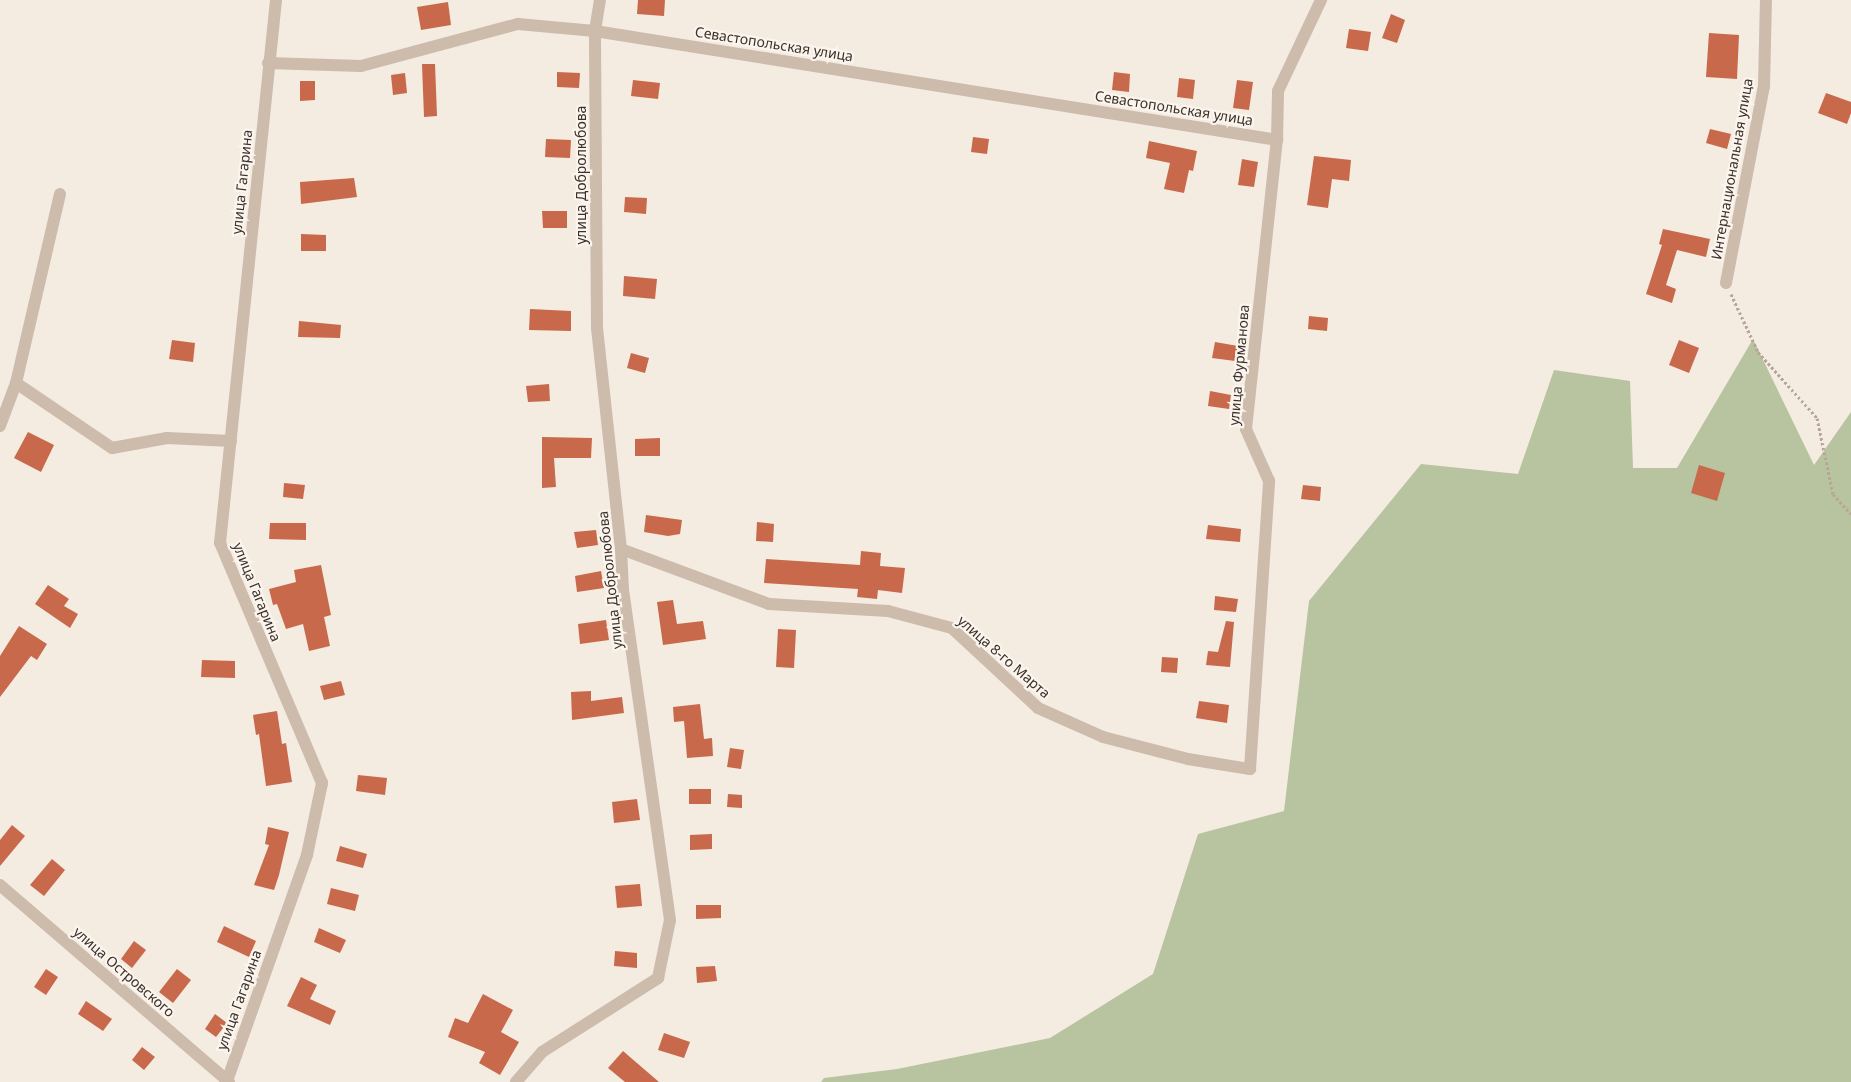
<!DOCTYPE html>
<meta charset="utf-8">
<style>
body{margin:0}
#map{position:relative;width:1851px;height:1082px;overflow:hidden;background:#f4ebe1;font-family:"Noto Sans",sans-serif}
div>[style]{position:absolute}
.green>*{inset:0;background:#b8c4a0}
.building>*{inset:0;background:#c8694b}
.path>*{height:3px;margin-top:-1.5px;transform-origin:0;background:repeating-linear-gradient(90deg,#b9a596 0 2.5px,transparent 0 5px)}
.minor>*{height:12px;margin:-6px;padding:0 6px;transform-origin:6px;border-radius:6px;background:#cdbbac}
span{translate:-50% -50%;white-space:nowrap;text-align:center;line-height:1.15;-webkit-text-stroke:4.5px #fbf5ee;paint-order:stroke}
.street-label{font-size:14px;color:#3b302b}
</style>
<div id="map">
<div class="green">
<div style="clip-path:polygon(1753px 339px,1814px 465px,1851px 412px,1851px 1082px,821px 1082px,824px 1078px,897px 1069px,1050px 1038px,1153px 974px,1198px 834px,1284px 811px,1309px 601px,1421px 464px,1518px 474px,1554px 370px,1630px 381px,1633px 468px,1677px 468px)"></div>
</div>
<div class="building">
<div style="clip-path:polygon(638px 0,665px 0,664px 16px,637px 14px)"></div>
<div style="clip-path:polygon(448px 2px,451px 25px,421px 30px,417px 7px)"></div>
<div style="clip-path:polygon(1391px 14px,1405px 20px,1397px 43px,1382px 38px)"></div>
<div style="clip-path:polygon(1349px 29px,1371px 32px,1368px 51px,1346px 48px)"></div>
<div style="clip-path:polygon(1709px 33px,1739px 35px,1737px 79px,1706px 77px)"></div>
<div style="clip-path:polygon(422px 64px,435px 64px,437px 116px,424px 117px)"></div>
<div style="clip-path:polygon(557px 72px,580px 73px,579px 88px,557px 87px)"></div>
<div style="clip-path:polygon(1114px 72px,1130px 74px,1129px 92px,1112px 90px)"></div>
<div style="clip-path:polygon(405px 73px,407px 93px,393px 95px,391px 75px)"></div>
<div style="clip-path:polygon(1179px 78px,1195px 80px,1193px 99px,1177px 97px)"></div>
<div style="clip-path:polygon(633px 80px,660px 83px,658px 99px,631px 96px)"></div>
<div style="clip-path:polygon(1237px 80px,1253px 82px,1249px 110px,1233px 108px)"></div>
<div style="clip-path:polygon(300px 81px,315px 81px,315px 100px,300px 101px)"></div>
<div style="clip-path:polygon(1826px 93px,1851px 102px,1851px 113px,1847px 124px,1818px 113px)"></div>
<div style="clip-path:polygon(1710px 129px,1731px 134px,1727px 149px,1706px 143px)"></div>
<div style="clip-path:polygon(973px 137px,989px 139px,987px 154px,971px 152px)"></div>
<div style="clip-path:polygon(546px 139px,571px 140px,570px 158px,545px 157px)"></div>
<div style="clip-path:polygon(1149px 141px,1197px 151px,1193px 171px,1189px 170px,1184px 193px,1164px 189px,1170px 163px,1146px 158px)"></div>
<div style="clip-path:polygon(1314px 156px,1351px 160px,1349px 181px,1332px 179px,1328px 208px,1307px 205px)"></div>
<div style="clip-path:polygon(1242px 159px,1258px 162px,1254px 187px,1238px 185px)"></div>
<div style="clip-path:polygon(354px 178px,357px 197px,301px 204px,300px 182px)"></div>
<div style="clip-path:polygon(625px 197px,647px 198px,646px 214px,624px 212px)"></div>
<div style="clip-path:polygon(542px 211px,567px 211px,567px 228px,543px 228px)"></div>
<div style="clip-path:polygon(1663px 229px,1710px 239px,1706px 257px,1677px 250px,1666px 285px,1676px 289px,1672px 303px,1646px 294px,1662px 245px,1659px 244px)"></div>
<div style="clip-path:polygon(301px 234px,326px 235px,326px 251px,301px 251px)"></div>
<div style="clip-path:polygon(624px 276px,657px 279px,655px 299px,623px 296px)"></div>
<div style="clip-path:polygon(530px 309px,571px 311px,571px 331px,529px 330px)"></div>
<div style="clip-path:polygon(1309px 316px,1328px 318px,1327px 331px,1308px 329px)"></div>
<div style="clip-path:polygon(299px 321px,341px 325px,340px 338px,298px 337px)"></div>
<div style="clip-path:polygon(172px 340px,195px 343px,193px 362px,169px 359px)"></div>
<div style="clip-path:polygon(1679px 340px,1699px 348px,1689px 373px,1669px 365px)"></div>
<div style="clip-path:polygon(1215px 342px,1238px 346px,1235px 361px,1212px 358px)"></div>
<div style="clip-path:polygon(631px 353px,649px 358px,645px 373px,627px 368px)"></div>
<div style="clip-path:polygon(549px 384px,550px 401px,528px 402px,526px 386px)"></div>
<div style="clip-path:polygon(1210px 391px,1231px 395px,1229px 409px,1208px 406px)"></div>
<div style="clip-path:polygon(28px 432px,54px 445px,41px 472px,14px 458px)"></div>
<div style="clip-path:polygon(542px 437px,592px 438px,591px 458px,554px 458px,556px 487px,542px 488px)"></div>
<div style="clip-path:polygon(660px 438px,660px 456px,635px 456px,635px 439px)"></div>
<div style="clip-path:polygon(1699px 465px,1725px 473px,1717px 501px,1691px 493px)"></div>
<div style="clip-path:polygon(284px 483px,305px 485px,303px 499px,283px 497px)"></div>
<div style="clip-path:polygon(1303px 485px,1321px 487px,1320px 501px,1301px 499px)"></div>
<div style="clip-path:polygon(646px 515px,682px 520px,680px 534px,668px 536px,644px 532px)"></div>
<div style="clip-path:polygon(757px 522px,774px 524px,773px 542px,756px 541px)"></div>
<div style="clip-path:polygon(270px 523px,306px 523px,306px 540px,269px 539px)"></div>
<div style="clip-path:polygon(1208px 525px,1241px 529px,1240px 542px,1206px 539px)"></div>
<div style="clip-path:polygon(596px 530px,598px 545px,577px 548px,574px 532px)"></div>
<div style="clip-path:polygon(861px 551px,881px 553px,880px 566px,905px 568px,902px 593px,878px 590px,877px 599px,857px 597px,858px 589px,764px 583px,766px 559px,860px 565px)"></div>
<div style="clip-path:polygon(321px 565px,331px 615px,324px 617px,330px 646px,309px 651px,303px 624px,286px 629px,277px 604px,273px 605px,269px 589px,296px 582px,294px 570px)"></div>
<div style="clip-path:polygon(601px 571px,604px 588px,577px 592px,575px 576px)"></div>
<div style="clip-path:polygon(48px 585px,69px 599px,64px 606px,78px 614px,70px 628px,35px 604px)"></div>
<div style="clip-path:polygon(1215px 596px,1238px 599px,1236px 612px,1214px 610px)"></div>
<div style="clip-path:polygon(673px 600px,677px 624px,703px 621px,706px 639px,663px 645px,657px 602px)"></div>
<div style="clip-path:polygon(606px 620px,609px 640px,580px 644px,578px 624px)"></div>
<div style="clip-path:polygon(1226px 621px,1234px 622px,1230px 667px,1206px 665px,1208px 651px,1218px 652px)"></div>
<div style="clip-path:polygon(19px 626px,47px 644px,37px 660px,31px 656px,0 697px,0 656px)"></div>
<div style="clip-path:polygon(778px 629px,796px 630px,794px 668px,776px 667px)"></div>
<div style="clip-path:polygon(1162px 657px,1178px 658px,1177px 673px,1161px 672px)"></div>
<div style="clip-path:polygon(202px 660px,235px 661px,235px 678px,201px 677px)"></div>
<div style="clip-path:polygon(341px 681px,345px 695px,324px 700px,320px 686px)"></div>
<div style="clip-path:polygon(591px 691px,591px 701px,622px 697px,624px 713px,572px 720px,571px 692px)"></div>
<div style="clip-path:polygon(1199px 701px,1229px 705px,1227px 723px,1196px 718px)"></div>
<div style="clip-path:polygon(700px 704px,704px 739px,712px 738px,713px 756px,687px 758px,684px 721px,674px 722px,673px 707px)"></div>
<div style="clip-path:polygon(277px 711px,282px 744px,286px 743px,292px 782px,266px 786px,259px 734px,256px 735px,253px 715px)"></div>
<div style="clip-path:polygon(730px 748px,744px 750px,741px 769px,727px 767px)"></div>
<div style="clip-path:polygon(358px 775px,387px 778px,385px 795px,356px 791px)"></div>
<div style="clip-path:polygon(689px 789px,711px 789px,711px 804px,689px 804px)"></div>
<div style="clip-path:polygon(728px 794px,742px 795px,742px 808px,727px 807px)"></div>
<div style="clip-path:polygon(637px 799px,640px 820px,614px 823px,612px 802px)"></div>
<div style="clip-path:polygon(12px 825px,25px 836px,0 866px,0 840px)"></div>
<div style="clip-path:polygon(268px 827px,289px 832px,279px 875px,274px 890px,254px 885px,269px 845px,265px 844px)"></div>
<div style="clip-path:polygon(712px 834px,712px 849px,690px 850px,690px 835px)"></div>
<div style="clip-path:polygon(340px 846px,367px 854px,363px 868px,336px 861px)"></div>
<div style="clip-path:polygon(52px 859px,65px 870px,44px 896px,30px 885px)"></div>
<div style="clip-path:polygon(640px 884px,642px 906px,617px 908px,615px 886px)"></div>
<div style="clip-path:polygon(331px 888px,359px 895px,355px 911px,327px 904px)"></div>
<div style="clip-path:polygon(696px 905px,721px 905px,721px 918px,696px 919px)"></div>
<div style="clip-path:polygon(224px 926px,256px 941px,249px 957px,217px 942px)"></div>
<div style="clip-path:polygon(319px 928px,346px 940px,340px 953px,314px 942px)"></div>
<div style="clip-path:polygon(134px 941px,146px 950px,132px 968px,121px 959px)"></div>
<div style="clip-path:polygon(615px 951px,637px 953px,637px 968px,614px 966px)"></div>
<div style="clip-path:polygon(715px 966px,717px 981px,697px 983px,696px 967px)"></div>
<div style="clip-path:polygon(46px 969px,58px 977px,46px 995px,34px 987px)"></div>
<div style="clip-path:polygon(177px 969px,191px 980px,173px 1003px,159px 992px)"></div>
<div style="clip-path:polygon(301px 977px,317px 985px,310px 999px,336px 1011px,330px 1025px,287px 1006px)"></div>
<div style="clip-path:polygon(483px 994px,513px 1010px,501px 1032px,519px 1042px,500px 1075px,479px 1063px,485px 1052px,448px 1037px,455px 1018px,468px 1023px)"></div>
<div style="clip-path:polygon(86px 1001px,112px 1019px,103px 1031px,78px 1014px)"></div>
<div style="clip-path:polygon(215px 1014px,227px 1023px,216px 1037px,205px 1029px)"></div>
<div style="clip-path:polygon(664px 1033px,690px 1042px,684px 1058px,658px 1050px)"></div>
<div style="clip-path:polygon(142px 1047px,155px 1057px,144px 1070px,132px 1060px)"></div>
<div style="clip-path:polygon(623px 1051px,659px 1082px,625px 1082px,608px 1068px)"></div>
</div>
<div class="path">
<div style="left:1731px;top:294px;width:64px;rotate:65deg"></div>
<div style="left:1758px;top:352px;width:89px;rotate:48.2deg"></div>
<div style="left:1817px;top:418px;width:78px;rotate:78.1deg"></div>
<div style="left:1833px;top:494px;width:27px;rotate:48deg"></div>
</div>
<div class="minor">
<div style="left:268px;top:63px;width:93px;rotate:1.8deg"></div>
<div style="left:361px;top:66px;width:163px;rotate:-15deg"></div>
<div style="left:518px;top:24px;width:77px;rotate:5.2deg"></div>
<div style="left:595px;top:31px;width:691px;rotate:9.08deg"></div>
<div style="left:1726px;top:283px;width:201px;rotate:-79.1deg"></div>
<div style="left:1764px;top:86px;width:86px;rotate:-88.7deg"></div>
<div style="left:16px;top:383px;width:116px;rotate:34.1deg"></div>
<div style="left:112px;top:448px;width:56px;rotate:-10.3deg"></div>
<div style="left:167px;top:438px;width:64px;rotate:2.7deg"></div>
<div style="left:0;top:426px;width:46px;rotate:-69.6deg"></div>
<div style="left:16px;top:383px;width:194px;rotate:-76.9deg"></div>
<div style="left:621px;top:549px;width:158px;rotate:20.4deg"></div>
<div style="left:769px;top:604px;width:119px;rotate:3.4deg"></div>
<div style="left:888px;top:611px;width:66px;rotate:14.9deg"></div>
<div style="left:952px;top:628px;width:117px;rotate:42.9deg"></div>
<div style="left:1038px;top:708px;width:71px;rotate:24deg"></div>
<div style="left:1103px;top:737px;width:88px;rotate:14.5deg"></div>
<div style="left:1188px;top:759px;width:63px;rotate:9.2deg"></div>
<div style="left:1250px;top:769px;width:289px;rotate:-86.2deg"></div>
<div style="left:1269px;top:481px;width:57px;rotate:-113.9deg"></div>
<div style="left:1246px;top:429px;width:291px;rotate:-83.9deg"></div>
<div style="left:1277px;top:140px;width:49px;rotate:-88.8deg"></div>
<div style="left:1278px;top:91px;width:101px;rotate:-64.7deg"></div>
<div style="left:0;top:885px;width:302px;rotate:40.7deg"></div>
<div style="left:227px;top:1081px;width:240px;rotate:-70.5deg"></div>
<div style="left:307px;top:855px;width:74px;rotate:-78.2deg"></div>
<div style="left:322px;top:783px;width:261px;rotate:-113deg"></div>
<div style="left:220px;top:543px;width:546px;rotate:-84.11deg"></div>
<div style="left:516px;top:1082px;width:40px;rotate:-49deg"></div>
<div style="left:542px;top:1052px;width:138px;rotate:-32.5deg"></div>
<div style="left:658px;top:978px;width:59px;rotate:-78.3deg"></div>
<div style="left:670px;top:920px;width:334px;rotate:-98.1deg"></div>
<div style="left:623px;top:589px;width:40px;rotate:-92.9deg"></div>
<div style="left:621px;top:549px;width:223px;rotate:-96.2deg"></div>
<div style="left:597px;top:327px;width:296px;rotate:-90.4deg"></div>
<div style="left:595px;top:31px;width:31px;rotate:-81deg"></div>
</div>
<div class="street-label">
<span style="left:774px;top:44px;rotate:9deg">Севастопольская улица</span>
<span style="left:1174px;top:108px;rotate:9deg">Севастопольская улица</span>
<span style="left:1732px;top:169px;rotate:-80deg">Интернациональная улица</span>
<span style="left:581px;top:175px;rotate:-90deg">улица Добролюбова</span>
<span style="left:242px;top:182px;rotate:-84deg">улица Гагарина</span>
<span style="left:1239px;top:365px;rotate:-85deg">улица Фурманова</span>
<span style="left:610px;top:580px;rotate:-96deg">улица Добролюбова</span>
<span style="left:257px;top:592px;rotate:68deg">улица Гагарина</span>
<span style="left:1004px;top:657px;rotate:41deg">улица 8-го Марта</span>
<span style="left:124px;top:972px;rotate:41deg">улица Островского</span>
<span style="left:239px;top:1000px;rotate:-70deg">улица Гагарина</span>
</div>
</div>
